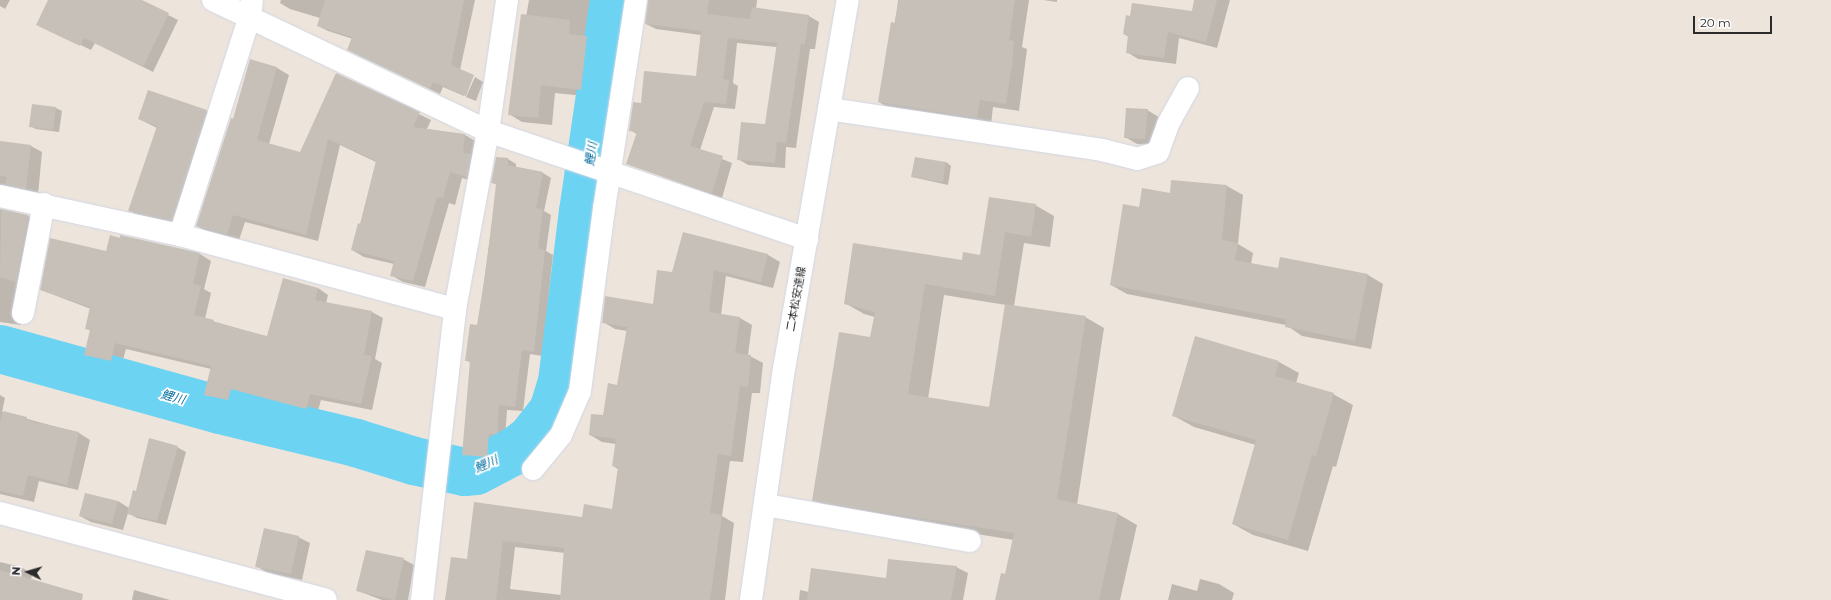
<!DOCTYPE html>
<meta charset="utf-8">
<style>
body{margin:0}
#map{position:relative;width:1831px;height:600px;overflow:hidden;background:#ede5dc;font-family:Montserrat,"Noto Sans JP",sans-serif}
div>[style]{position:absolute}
.shadow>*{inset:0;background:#0003}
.river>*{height:48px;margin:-24px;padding:0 24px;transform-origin:24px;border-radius:24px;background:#6cd3f3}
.building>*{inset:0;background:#c6c0b8}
.roads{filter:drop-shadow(0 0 1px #d2d6e4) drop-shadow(0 0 1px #d2d6e4)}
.street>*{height:22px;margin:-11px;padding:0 11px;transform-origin:11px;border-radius:11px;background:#fff}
.secondary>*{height:22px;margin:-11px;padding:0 11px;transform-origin:11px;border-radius:11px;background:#fff}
span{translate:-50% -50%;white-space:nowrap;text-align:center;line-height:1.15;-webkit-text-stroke:3.5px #fff;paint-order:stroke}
.street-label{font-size:11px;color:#2b2b2b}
.water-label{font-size:12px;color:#0971a1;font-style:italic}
.north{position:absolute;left:8px;top:552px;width:40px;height:40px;-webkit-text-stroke:3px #fff;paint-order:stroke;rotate:275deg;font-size:11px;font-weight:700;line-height:16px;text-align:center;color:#2b2b2b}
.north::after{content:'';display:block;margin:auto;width:14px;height:18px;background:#2b2b2b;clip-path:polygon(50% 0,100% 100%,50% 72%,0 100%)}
.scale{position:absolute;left:1693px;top:16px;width:79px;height:18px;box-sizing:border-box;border:2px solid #2b2b2b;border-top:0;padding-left:5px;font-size:12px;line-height:14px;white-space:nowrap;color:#2b2b2b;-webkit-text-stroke:3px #fff;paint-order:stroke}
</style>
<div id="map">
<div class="shadow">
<div style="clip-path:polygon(0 0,10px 0,5px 9px,0 6px)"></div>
<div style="clip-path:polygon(49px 0,139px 0,178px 20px,153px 72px,95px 43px,91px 50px,48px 29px)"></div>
<div style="clip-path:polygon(281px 0,475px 0,460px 70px,473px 76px,464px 96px,443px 87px,440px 94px,358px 55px,348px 49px,353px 39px,328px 31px,318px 26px,320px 18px,290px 9px,280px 3px)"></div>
<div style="clip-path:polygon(529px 0,590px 0,587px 37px,601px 45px,595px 97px,555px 93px,552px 125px,522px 122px,509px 114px)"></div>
<div style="clip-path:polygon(649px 0,757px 0,756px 9px,809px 16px,819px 22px,815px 49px,810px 49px,796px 148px,786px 147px,785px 168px,748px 165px,738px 159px,766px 125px,777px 47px,737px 43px,733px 83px,738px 86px,735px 109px,714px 107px,700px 150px,732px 163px,722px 198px,627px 164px,637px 134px,630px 130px,642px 104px,697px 77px,701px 35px,656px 29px,646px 24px)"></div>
<div style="clip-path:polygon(899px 0,1029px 0,1022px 47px,1027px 49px,1019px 111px,993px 107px,991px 125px,892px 110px,879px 102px)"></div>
<div style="clip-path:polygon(1043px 0,1057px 0,1057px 2px)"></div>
<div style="clip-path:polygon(1195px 0,1230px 0,1217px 48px,1179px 38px,1176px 64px,1138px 59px,1127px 52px,1129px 37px,1124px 34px,1192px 12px)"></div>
<div style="clip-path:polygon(251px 60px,277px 68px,289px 75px,269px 144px,301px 153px,337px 74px,431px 120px,427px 129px,465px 135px,477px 142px,479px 183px,462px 178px,455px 205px,449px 203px,425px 287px,403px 282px,391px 275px,394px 264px,364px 257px,352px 250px,361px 225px,376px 162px,340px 145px,318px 241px,245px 222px,239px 240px,209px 233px,197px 226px,234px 120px)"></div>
<div style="clip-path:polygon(475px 77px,483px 82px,476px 101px,466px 97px)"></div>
<div style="clip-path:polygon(33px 106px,56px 108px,62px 111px,59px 132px,36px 129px,30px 126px)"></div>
<div style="clip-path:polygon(1147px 110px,1159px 117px,1156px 145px,1137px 144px,1125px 137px)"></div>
<div style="clip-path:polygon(206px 111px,218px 117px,183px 226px,141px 217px,130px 211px,157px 128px,139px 119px)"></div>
<div style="clip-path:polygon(0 142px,31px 146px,42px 152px,38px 195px,0 187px)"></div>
<div style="clip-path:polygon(497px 158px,508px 159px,516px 164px,516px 168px,543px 173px,551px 178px,544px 211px,551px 215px,546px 251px,553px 255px,542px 356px,530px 354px,523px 411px,507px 410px,505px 439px,497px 438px,495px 461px,471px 459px,463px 454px,471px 363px,466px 360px,478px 326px,497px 185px,492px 182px)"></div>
<div style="clip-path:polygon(946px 162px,951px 166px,948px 185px,912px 177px)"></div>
<div style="clip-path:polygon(1227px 186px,1243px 195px,1238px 244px,1253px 253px,1251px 264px,1279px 269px,1368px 275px,1383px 284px,1371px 349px,1302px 336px,1286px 325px,1127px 294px,1111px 285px,1139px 208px,1171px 194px)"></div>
<div style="clip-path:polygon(evenodd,990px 198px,1035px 205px,1054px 216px,1050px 247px,1024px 243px,1014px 306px,1085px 317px,1104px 328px,1077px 505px,1118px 514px,1137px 525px,1120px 600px,996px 600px,1006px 575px,1014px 540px,833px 511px,814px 500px,871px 338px,875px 317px,864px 314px,845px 303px,981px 256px,990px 198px,944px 295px,1006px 305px,990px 408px,928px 399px,944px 295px)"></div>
<div style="clip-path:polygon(0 209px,28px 216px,39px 222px,21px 325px,0 322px)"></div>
<div style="clip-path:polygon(evenodd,684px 233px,768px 255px,780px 262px,773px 288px,726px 276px,721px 315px,740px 318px,752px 325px,748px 355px,763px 363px,760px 393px,752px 393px,743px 462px,730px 461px,722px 516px,734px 523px,725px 600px,446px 600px,468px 560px,475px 504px,583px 518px,613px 510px,618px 469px,613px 466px,616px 444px,602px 442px,590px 435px,604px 416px,618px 386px,627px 331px,615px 329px,603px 322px,654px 305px,673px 273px,684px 233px,515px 547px,565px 553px,561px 595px,510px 589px,515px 547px)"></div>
<div style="clip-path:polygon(121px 236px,200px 254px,211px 261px,204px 289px,211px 293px,205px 319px,268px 337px,318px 288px,328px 295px,326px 303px,372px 312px,383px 318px,375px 359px,382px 363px,372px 410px,321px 400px,317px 414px,242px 394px,239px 406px,216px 401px,205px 394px,211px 369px,126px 349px,121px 367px,96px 360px,85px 354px,91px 331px,86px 328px,91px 309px,41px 290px,107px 252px)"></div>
<div style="clip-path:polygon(1279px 362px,1299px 373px,1296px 383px,1333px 394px,1353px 405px,1336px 467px,1333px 466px,1308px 551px,1253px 535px,1233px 524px,1256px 445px,1194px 427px,1174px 416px)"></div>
<div style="clip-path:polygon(0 395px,5px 398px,2px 412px,79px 433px,90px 440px,78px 490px,39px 481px,34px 502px,0 494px)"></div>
<div style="clip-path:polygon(177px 447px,186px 452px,166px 525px,137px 518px,128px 513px,123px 530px,91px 522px,80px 516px,118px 501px,129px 508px,137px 492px)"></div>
<div style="clip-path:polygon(298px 537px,310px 543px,302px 580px,268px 573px,256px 566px)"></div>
<div style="clip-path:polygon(403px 559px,414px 565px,408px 600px,382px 600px,358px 591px)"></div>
<div style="clip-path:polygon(0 562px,21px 567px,32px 574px,31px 580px,81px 600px,0 600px)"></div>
<div style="clip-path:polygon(956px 567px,968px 573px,963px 600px,799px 600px,800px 590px,809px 592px)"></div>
<div style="clip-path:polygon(1200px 579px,1219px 584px,1234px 593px,1232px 600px,1168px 600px,1172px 584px,1197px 591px)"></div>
<div style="clip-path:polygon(134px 590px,170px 600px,132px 600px)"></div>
</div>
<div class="river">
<div style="left:0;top:349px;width:228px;rotate:15.5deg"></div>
<div style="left:220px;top:410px;width:140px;rotate:13.6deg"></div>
<div style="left:356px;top:443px;width:61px;rotate:17.2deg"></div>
<div style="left:414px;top:461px;width:52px;rotate:12.2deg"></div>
<div style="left:465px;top:472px;width:11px;rotate:-5deg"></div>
<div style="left:476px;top:471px;width:47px;rotate:-27.6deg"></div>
<div style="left:518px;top:449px;width:16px;rotate:-38deg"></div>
<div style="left:531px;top:439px;width:36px;rotate:-52deg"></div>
<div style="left:553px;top:411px;width:30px;rotate:-73deg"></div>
<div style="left:562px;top:382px;width:171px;rotate:-83deg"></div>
<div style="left:583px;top:212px;width:214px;rotate:-81.7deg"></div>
</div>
<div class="building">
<div style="clip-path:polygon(48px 0,142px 0,169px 13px,143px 67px,84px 38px,80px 46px,36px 25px)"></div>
<div style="clip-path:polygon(325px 0,464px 0,451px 65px,474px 75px,466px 96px,433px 82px,430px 89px,347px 50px,352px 37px,317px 26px)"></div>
<div style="clip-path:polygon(648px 0,709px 0,707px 14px,750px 19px,752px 7px,809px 15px,805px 44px,801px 44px,786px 143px,777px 142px,775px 163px,737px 160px,741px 122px,765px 124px,777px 43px,728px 38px,723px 79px,729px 80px,726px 104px,704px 102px,690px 146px,723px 156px,712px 193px,626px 164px,637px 132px,629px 131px,633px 102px,641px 103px,644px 71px,696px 76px,701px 31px,645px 24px)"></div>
<div style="clip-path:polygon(898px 0,1015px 0,1009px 40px,1014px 41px,1012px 64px,1006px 104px,980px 100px,977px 118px,878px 102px,891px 22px,895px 23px)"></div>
<div style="clip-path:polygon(1194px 0,1217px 0,1206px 42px,1168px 32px,1164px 58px,1126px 53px,1128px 35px,1123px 34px,1126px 15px,1130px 16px,1132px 3px,1192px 11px)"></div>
<div style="clip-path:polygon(521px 14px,570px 20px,569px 34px,587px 36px,581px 90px,541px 85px,538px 118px,508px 115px)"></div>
<div style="clip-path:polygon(250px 59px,277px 67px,257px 140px,300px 152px,336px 73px,420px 112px,413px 127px,465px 134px,463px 153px,471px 154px,467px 177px,450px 172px,443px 198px,437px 197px,413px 281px,390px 276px,394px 261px,351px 250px,358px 223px,360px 224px,376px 161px,328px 139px,306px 235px,233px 215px,227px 234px,196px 226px,231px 118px,233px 119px)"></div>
<div style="clip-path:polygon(148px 90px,207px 110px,172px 220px,128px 211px,157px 126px,138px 119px)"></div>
<div style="clip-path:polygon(32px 104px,56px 107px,53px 130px,29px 127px)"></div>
<div style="clip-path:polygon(1126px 108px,1148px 109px,1145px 139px,1124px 138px)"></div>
<div style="clip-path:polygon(0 141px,31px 145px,26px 189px,5px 184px,7px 177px,0 176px)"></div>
<div style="clip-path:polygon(496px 157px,508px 158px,508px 165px,543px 172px,536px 208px,543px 209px,538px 249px,545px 250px,534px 352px,522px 350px,515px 407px,499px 405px,497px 434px,489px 434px,487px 457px,462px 455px,470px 361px,465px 361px,470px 324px,477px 325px,487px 263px,496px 184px,491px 183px)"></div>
<div style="clip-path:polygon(915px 157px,946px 162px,943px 182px,911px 177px)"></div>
<div style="clip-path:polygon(1171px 180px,1227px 185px,1222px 240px,1238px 243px,1235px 260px,1278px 268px,1280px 257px,1368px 274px,1355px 341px,1285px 327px,1286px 319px,1110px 285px,1123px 204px,1139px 207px,1142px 188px,1170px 193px)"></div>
<div style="clip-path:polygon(989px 197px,1036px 204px,1031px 237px,1005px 232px,995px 296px,925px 284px,908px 394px,989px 407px,1005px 304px,1086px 316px,1057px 499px,1118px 513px,1099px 600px,995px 600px,1001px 573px,1005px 574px,1014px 533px,812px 501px,839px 332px,870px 337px,875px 312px,844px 304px,853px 243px,962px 260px,963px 252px,980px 255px)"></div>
<div style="clip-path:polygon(1px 209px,28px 215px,16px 282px,0 277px)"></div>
<div style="clip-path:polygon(683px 232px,768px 254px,761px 282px,714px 270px,709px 312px,740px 317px,735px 353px,751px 355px,748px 387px,740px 386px,731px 456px,718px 454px,710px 513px,722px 515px,710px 600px,560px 600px,564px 548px,503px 541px,496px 600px,445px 600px,451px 557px,467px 559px,474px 502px,582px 517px,584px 504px,612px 509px,618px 467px,612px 466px,616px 439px,589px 435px,591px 414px,603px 415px,608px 383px,617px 385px,627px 327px,602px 323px,605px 296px,653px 304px,657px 270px,672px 272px)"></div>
<div style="clip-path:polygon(110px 235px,120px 238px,120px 235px,200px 253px,193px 284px,201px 286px,194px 315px,214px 320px,213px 322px,267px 336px,283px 278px,318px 288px,315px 300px,372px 311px,364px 355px,372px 356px,361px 404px,310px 394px,306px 409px,231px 389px,228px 400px,204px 395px,211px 366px,115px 343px,111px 361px,84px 355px,90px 330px,85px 329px,90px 307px,40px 290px,50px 238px,106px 251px)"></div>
<div style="clip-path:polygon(1195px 336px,1279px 361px,1275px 376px,1334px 393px,1316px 456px,1312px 455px,1288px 540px,1232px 524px,1256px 440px,1172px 416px)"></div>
<div style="clip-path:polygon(3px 411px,27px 417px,27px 420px,79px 432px,67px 485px,28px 475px,23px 496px,0 491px,0 422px)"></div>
<div style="clip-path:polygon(149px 438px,178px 446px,157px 521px,127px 514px,133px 490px,136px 491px)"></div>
<div style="clip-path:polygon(85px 493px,118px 501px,112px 524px,79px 516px)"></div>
<div style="clip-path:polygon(264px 528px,299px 536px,291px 574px,255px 567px)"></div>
<div style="clip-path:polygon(366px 550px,404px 558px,395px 600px,356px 591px)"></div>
<div style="clip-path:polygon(888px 559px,957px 566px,951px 600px,807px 600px,811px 568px,886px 578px)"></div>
<div style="clip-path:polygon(0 570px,83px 594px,82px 600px,0 600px)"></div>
</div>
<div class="roads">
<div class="street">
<div style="left:213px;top:0;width:305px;rotate:25.5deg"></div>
<div style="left:488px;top:131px;width:337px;rotate:18.7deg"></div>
<div style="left:829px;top:109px;width:276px;rotate:8.5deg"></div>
<div style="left:1102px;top:150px;width:36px;rotate:14deg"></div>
<div style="left:1137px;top:159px;width:22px;rotate:-18deg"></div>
<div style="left:1158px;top:152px;width:30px;rotate:-70deg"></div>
<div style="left:1168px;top:124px;width:41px;rotate:-60.9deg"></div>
<div style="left:0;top:196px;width:184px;rotate:12.2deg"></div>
<div style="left:180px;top:235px;width:285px;rotate:15.1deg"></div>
<div style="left:180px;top:235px;width:230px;rotate:-72.3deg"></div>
<div style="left:250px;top:16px;width:16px;rotate:-83deg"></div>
<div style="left:23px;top:313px;width:111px;rotate:-79.1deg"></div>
<div style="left:533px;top:469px;width:44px;rotate:-50.5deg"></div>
<div style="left:561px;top:435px;width:48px;rotate:-66.6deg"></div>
<div style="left:580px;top:391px;width:184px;rotate:-82.5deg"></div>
<div style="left:604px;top:209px;width:211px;rotate:-81.3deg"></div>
<div style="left:766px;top:505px;width:207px;rotate:10deg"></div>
<div style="left:0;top:513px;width:337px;rotate:14.9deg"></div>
</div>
<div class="secondary">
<div style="left:422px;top:600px;width:293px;rotate:-83.5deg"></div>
<div style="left:455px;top:309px;width:181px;rotate:-79.5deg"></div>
<div style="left:488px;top:131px;width:132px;rotate:-81.7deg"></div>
<div style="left:751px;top:600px;width:233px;rotate:-81.9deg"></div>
<div style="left:784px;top:369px;width:375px;rotate:-80.2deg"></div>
</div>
</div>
<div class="street-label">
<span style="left:796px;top:299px;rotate:-80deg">二本松安達線</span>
</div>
<div class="water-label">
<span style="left:591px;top:154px;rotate:-82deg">鯉川</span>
<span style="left:173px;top:397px;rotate:15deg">鯉川</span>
<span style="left:486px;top:464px;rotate:-24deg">鯉川</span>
</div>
<div class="north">N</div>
<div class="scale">20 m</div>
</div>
